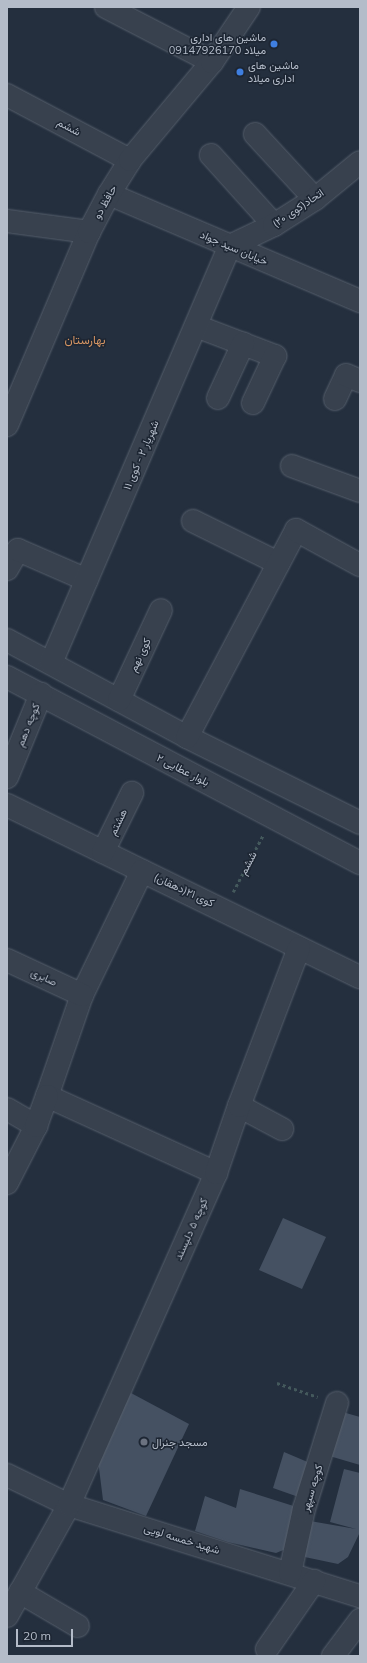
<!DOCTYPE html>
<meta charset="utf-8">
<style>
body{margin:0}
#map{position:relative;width:367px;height:1663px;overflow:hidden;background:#242f3e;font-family:Mulish,Vazirmatn,sans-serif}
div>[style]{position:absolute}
.building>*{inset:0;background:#455162}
.path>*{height:2.5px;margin-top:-1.25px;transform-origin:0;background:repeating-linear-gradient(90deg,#44595c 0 3px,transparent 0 6px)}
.roads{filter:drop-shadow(0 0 1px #565f6c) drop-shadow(0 0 1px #565f6c)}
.minor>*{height:22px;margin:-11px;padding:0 11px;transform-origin:11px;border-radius:11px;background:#38414e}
.dots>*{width:11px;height:11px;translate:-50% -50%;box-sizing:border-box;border:2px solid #1d2633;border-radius:50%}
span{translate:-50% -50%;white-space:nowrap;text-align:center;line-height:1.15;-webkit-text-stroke:3px #1d2633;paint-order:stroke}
.poi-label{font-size:11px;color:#b4bcc9}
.right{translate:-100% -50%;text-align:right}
.left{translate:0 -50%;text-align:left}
.street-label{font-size:11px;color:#b4bcc9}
.neighbourhood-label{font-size:12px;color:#d59563}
.frame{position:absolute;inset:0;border:8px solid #b4bcc9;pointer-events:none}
.scale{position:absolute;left:16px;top:1629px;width:57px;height:18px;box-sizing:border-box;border:2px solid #b4bcc9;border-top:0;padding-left:5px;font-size:12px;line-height:14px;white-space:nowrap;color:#b4bcc9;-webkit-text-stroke:3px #1d2633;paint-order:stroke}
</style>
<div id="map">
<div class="building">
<div style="clip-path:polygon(283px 1218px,326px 1237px,302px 1289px,259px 1270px)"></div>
<div style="clip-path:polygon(131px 1393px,189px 1424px,146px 1516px,103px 1500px,98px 1460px)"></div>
<div style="clip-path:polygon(339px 1411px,360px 1417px,360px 1465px,326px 1455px)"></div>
<div style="clip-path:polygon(284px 1452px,317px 1466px,307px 1500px,273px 1488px)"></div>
<div style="clip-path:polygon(344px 1469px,360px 1473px,360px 1532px,348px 1557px,338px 1564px,300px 1556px,310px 1521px,356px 1529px,330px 1522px)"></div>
<div style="clip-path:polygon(240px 1489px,303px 1509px,286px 1549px,276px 1553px,228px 1542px,195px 1531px,205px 1496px,236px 1508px)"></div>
</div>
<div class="path">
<div style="left:233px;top:892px;width:64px;rotate:-62.2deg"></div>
<div style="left:277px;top:1383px;width:43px;rotate:18.9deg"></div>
</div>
<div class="roads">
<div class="minor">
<div style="left:106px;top:7px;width:119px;rotate:27.4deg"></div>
<div style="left:7px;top:95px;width:139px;rotate:27.9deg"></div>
<div style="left:255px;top:134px;width:88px;rotate:47.3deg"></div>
<div style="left:211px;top:155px;width:94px;rotate:48deg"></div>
<div style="left:109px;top:194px;width:273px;rotate:23.1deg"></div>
<div style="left:7px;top:221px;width:83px;rotate:7.6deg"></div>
<div style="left:196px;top:326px;width:85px;rotate:20.8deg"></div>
<div style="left:275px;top:356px;width:52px;rotate:115.1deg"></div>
<div style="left:218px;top:398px;width:60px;rotate:-65.2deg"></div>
<div style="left:335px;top:399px;width:26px;rotate:-65deg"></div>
<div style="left:346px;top:375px;width:15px;rotate:23deg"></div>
<div style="left:7px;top:425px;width:210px;rotate:-67deg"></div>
<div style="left:89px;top:232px;width:43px;rotate:-62.2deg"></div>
<div style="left:109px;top:194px;width:40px;rotate:-58deg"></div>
<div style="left:130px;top:160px;width:128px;rotate:-50.1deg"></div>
<div style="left:212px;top:62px;width:66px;rotate:-56.1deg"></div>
<div style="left:292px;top:466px;width:72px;rotate:20.2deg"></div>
<div style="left:193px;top:521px;width:95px;rotate:26.3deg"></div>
<div style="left:7px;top:569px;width:22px;rotate:-60deg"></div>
<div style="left:18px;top:550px;width:75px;rotate:23.5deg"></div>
<div style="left:7px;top:640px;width:204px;rotate:28.3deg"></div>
<div style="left:187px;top:737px;width:193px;rotate:26.4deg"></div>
<div style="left:51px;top:663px;width:454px;rotate:-66.8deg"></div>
<div style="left:230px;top:246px;width:49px;rotate:-25.5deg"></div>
<div style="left:274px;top:225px;width:49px;rotate:-32.4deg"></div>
<div style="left:315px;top:199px;width:58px;rotate:-39.4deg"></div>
<div style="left:7px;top:677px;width:399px;rotate:27.8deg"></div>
<div style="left:119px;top:700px;width:99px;rotate:-65deg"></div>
<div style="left:187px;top:737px;width:234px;rotate:-62.2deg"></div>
<div style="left:296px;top:530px;width:73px;rotate:28.7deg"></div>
<div style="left:7px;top:777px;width:90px;rotate:-67.7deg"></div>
<div style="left:7px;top:805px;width:393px;rotate:26deg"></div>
<div style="left:103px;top:852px;width:66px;rotate:-63.8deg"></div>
<div style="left:142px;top:871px;width:138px;rotate:115.8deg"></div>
<div style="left:82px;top:995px;width:107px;rotate:109.1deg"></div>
<div style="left:47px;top:1096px;width:186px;rotate:24.5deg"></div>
<div style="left:7px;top:960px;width:83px;rotate:25deg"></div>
<div style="left:239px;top:1106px;width:49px;rotate:28.1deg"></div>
<div style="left:7px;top:1109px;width:34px;rotate:30deg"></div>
<div style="left:7px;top:1183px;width:64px;rotate:-63deg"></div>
<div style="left:36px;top:1126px;width:32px;rotate:-70deg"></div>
<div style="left:7px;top:1475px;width:69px;rotate:25.8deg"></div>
<div style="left:69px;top:1505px;width:305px;rotate:17.4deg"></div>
<div style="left:290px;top:1573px;width:66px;rotate:-77.7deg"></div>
<div style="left:304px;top:1509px;width:111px;rotate:-72.7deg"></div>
<div style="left:20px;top:1592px;width:67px;rotate:30.4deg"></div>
<div style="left:7px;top:1616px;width:127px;rotate:-60.8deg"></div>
<div style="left:69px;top:1505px;width:363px;rotate:-66.1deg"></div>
<div style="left:216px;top:1173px;width:71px;rotate:-71.1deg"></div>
<div style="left:239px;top:1106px;width:169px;rotate:-69.2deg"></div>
<div style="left:267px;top:1649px;width:83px;rotate:-55.3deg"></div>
<div style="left:333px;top:1656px;width:45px;rotate:-53.1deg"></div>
</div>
</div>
<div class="dots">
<div style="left:274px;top:44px;background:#3f7fe0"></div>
<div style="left:240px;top:72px;background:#3f7fe0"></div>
<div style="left:144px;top:1442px;background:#6b7280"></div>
</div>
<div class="poi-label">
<span class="right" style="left:266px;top:44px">ماشین های اداری<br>میلاد 09147926170</span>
<span class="left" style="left:248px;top:72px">ماشین های<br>اداری میلاد</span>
<span class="left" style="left:152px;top:1442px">مسجد جنرال</span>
</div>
<div class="street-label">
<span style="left:69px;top:127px;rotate:28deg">ششم</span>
<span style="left:105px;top:202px;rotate:-61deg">حافظ دو</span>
<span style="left:298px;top:208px;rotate:-34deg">اتحاد(کوی ۲۰)</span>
<span style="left:234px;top:248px;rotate:23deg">خیابان سید جواد</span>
<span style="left:141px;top:455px;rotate:-67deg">شهریار ۲ - کوی ۱۱</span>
<span style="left:140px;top:655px;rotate:-65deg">کوی نهم</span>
<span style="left:28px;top:725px;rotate:-68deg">کوچه دهم</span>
<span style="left:183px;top:770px;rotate:27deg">بلوار عطایی ۲</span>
<span style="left:118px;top:822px;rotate:-64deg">هشتم</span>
<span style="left:248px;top:863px;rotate:-62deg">ششم</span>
<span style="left:184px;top:890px;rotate:25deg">کوی ۲۱(دهقان)</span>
<span style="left:44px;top:977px;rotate:25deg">صابری</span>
<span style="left:191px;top:1229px;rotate:-66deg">کوچه ۵ دلپسند</span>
<span style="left:312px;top:1488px;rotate:-73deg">کوچه سپهر</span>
<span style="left:182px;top:1539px;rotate:17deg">شهید خمسه لویی</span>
</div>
<div class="neighbourhood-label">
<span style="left:85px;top:340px">بهارستان</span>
</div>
<div class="frame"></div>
<div class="scale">20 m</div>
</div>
